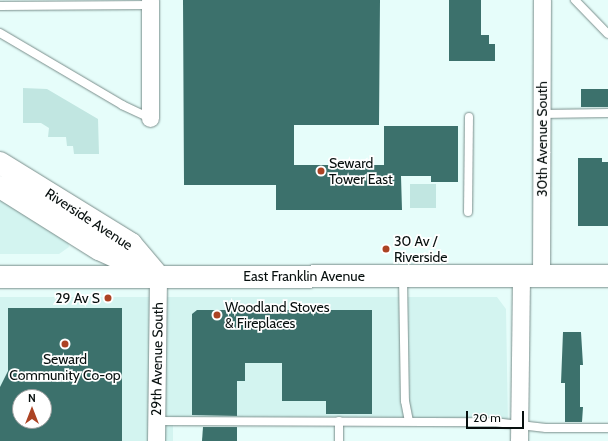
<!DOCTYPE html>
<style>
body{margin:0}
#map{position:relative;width:608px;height:441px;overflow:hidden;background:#e6fdfa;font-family:Cabin,sans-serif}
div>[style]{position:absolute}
.built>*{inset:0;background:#d3f4f0}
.green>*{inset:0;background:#c1e6e1}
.building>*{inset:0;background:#3c716c}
.roads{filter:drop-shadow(0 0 1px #798e8b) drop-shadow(0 0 1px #798e8b)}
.lane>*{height:8px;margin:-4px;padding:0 4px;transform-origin:4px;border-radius:4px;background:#fff}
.street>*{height:17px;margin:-8.5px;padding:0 8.5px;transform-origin:8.5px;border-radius:8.5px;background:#fff}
.secondary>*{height:22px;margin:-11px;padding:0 11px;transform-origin:11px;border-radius:11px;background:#fff}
.dots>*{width:11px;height:11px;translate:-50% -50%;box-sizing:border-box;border:2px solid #fff;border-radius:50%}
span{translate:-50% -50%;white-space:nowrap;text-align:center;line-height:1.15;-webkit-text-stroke:3.5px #fff;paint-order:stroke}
.street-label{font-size:14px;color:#08100f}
.poi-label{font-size:14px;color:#08100f}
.left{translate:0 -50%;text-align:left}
.right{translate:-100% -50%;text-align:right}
.north{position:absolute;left:12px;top:389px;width:40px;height:40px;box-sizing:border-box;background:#fff;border:1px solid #9c9f9f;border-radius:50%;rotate:0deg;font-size:11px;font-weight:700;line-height:16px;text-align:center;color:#08100f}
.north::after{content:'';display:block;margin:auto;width:14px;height:18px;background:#ac4324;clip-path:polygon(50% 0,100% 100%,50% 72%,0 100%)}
.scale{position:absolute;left:466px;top:411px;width:58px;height:18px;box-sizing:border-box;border:2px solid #08100f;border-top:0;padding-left:5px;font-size:12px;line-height:14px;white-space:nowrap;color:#08100f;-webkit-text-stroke:3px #fff;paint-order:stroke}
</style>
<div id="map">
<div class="built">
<div style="clip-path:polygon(0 196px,67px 238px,69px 247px,59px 254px,0 254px)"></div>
<div style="clip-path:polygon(evenodd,0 297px,497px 297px,506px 309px,508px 426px,173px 421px,173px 441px,0 441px,0 297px,20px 397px,44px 397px,44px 421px,20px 421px,20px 397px)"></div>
</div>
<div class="green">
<div style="clip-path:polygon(23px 88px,47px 89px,98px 119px,99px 154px,74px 154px,73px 146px,67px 146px,66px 137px,48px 137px,49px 128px,41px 123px,23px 123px)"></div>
<div style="clip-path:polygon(410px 184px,436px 184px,436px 208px,410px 208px)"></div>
</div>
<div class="building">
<div style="clip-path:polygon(183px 0,380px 0,379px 125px,294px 125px,294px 165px,384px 165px,384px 126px,458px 126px,458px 182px,431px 182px,431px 176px,401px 176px,402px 210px,276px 210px,276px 185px,184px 185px)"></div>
<div style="clip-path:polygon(449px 0,481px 0,481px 35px,489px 35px,489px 44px,495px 44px,495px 61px,449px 61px)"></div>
<div style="clip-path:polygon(581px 89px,608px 89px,608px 107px,581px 107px)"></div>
<div style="clip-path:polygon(578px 158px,602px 158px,602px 162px,608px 162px,608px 226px,578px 226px)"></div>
<div style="clip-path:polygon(evenodd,8px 308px,122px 308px,122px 441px,0 441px,0 387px,8px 371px,8px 308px,20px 397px,44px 397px,44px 421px,20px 421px,20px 397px)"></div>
<div style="clip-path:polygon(197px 310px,372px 310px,372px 414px,326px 414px,326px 401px,282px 401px,282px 363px,245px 363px,245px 381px,237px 381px,237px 416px,192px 415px,192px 314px)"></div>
<div style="clip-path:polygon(563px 332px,581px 332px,583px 365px,580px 365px,580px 407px,583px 407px,582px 422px,565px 422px,565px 383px,561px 383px)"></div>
<div style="clip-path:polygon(203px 427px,237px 427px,237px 441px,202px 441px)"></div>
</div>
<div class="roads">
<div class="lane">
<div style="left:575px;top:0;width:47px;rotate:45.9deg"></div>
<div style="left:0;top:6px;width:150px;rotate:-0.4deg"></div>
<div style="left:0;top:33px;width:142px;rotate:30.5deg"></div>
<div style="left:122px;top:105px;width:31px;rotate:25deg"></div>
<div style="left:542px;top:114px;width:66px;rotate:-0.9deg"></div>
<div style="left:468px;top:212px;width:95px;rotate:-89.4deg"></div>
<div style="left:403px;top:277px;width:124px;rotate:89.1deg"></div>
<div style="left:405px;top:401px;width:20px;rotate:79deg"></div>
<div style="left:156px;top:421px;width:338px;rotate:0.2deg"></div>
<div style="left:494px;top:422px;width:52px;rotate:6.6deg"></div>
<div style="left:546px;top:428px;width:62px"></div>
<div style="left:339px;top:421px;width:20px;rotate:90deg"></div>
</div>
<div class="street">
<div style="left:150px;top:0;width:118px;rotate:90deg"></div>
<div style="left:541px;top:277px;width:277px;rotate:-89.8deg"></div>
<div style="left:156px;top:441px;width:165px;rotate:-89.3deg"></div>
<div style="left:519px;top:441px;width:164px;rotate:-89.3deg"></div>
</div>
<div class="secondary">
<div style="left:0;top:163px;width:154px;rotate:31.7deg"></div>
<div style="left:131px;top:244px;width:42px;rotate:49.8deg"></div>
<div style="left:0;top:187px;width:117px;rotate:32.1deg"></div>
<div style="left:99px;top:249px;width:58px;rotate:24.4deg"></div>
<div style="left:0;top:277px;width:608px;rotate:-0.09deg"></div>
</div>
</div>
<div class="dots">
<div style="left:321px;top:171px;background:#ac4324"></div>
<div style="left:386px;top:249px;background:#ac4324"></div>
<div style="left:108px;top:298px;background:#ac4324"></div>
<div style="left:217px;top:315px;background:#ac4324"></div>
<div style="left:65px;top:344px;background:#ac4324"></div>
</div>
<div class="street-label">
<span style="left:542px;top:139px;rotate:-90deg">30th Avenue South</span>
<span style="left:89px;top:219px;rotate:33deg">Riverside Avenue</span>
<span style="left:304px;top:276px">East Franklin Avenue</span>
<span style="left:157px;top:359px;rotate:-89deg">29th Avenue South</span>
</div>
<div class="poi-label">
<span class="left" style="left:329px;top:171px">Seward<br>Tower East</span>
<span class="left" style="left:394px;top:249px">30 Av /<br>Riverside</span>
<span class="right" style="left:100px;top:298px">29 Av S</span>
<span class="left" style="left:225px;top:315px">Woodland Stoves<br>&amp; Fireplaces</span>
<span style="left:65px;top:367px">Seward<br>Community Co-op</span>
</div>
<div class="north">N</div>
<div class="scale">20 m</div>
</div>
